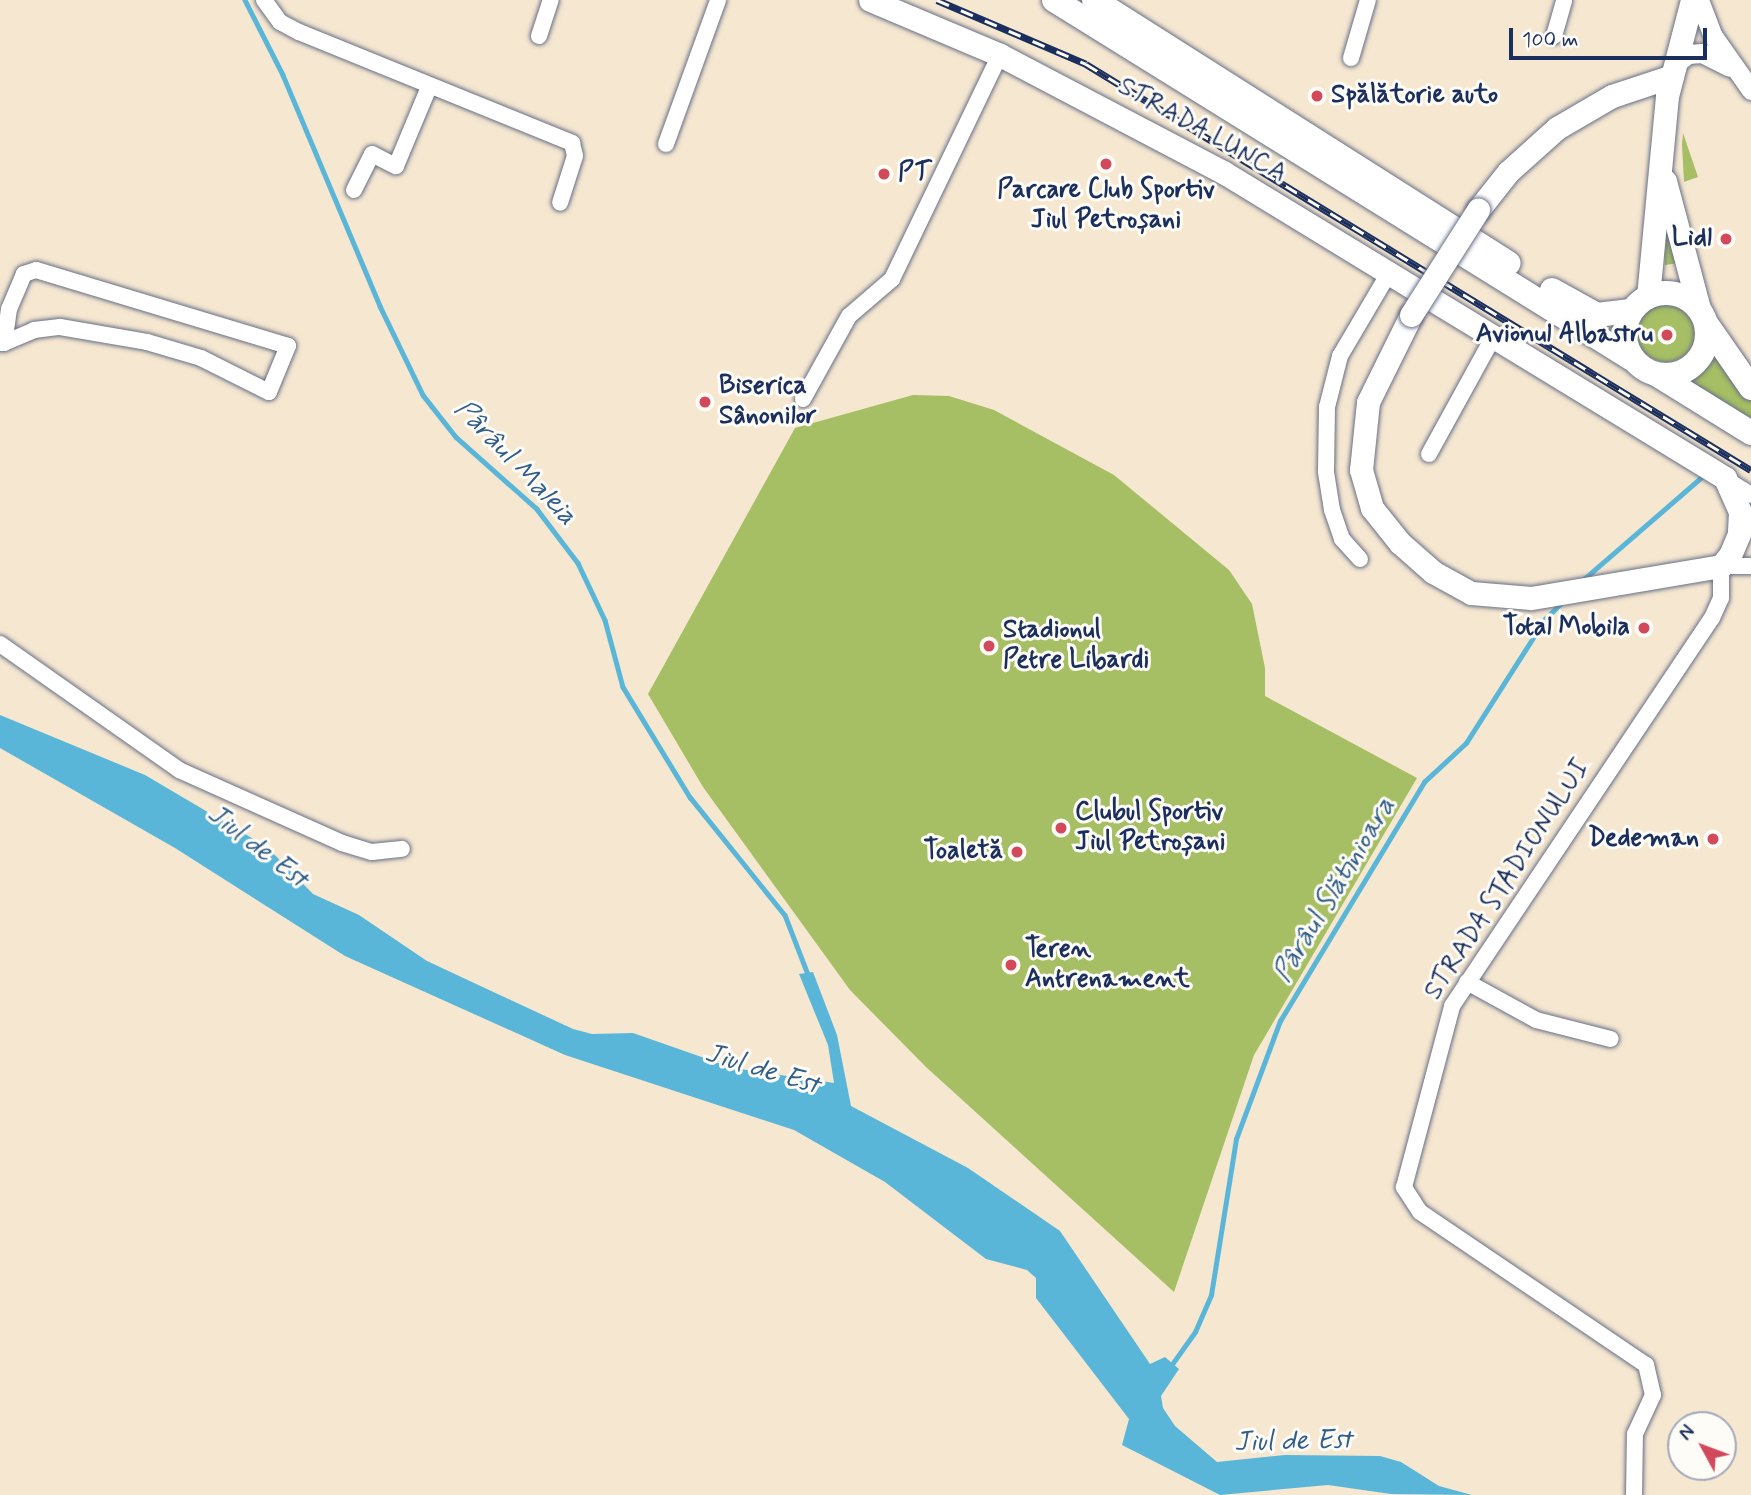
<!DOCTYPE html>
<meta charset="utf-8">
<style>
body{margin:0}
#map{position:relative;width:1751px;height:1495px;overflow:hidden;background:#f5e7d0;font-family:Mynerve,sans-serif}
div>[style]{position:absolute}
.green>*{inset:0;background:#a6be64}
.round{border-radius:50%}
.water>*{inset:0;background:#5ab6d8}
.stream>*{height:4.5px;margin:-2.25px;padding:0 2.25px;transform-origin:2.25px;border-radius:2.25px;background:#5ab6d8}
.roads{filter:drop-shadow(0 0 2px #676f86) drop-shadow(0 0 2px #676f86)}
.minor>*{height:16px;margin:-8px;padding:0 8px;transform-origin:8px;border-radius:8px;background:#fff}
.tertiary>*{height:19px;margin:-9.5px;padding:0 9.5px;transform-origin:9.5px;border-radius:9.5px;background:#fff}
.secondary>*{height:23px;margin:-11.5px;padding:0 11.5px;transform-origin:11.5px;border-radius:11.5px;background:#fff}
.primary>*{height:24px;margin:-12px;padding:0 12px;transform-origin:12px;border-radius:12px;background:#fff}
.primary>.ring{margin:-12px;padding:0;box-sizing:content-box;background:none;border:24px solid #fff;border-radius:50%}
.rail>*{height:7px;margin-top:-3.5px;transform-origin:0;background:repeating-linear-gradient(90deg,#fdfcf7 0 13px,#1b2f5e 0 26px);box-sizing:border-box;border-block:2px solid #1b2f5e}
.bridges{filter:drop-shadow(0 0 2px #676f86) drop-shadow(0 0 2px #676f86)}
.secondary-bridge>*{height:23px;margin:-11.5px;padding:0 11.5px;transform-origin:11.5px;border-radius:11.5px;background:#fff}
.dots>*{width:19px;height:19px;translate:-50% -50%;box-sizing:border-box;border:4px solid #fdfcf7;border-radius:50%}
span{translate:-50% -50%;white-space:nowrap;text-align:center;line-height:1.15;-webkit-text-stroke:6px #fdfcf7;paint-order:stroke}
.poi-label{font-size:26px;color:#1b2f5e;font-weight:700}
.left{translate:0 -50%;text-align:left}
.right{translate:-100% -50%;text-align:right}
.street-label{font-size:26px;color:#1b2f5e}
.water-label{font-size:28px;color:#315e89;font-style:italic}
.north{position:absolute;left:1667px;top:1411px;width:70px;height:70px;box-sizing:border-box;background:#fdfcf7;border:2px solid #a3aaba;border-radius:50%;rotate:311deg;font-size:19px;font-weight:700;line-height:28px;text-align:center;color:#1b2f5e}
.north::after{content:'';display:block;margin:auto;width:24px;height:32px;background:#d1495b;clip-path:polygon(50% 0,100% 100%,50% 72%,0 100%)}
.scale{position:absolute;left:1509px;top:28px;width:198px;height:32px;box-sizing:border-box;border:4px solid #1b2f5e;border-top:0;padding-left:9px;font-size:21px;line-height:24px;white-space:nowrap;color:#1b2f5e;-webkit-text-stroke:5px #fdfcf7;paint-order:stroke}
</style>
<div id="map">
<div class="green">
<div style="clip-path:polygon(1683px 133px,1698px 177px,1684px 182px,1682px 145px)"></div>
<div style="clip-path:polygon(1662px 207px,1679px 263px,1665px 265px)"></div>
<div class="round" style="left:1637px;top:304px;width:58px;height:58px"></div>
<div style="clip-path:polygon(1717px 348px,1751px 397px,1751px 427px,1681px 384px,1704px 371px)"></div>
<div style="clip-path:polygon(913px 395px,949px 396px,994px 410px,1114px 475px,1229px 570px,1252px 604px,1265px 668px,1265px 696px,1417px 778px,1254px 1055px,1174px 1292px,926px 1067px,850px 990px,703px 787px,648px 694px,795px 428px)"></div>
</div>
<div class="water">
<div style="clip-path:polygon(0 715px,145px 775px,267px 847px,313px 894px,359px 915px,427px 961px,573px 1029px,592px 1034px,633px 1033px,733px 1068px,834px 1083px,828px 1045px,799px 974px,813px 972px,837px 1035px,851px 1106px,968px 1168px,1060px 1231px,1150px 1364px,1165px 1357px,1179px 1369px,1161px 1396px,1163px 1408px,1175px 1426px,1217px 1462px,1285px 1455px,1380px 1456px,1401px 1462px,1439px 1486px,1472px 1495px,1391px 1494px,1328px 1485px,1220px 1495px,1122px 1445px,1129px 1419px,1036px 1298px,1036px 1278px,1027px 1270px,986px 1259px,885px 1182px,794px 1130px,565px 1055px,345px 956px,175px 848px,0 748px)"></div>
</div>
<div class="stream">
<div style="left:245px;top:0;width:84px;rotate:63.1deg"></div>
<div style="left:283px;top:75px;width:251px;rotate:67.2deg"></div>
<div style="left:380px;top:306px;width:99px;rotate:64.2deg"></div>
<div style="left:423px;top:395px;width:53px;rotate:51.8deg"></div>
<div style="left:456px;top:437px;width:108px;rotate:41.6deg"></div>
<div style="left:537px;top:509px;width:68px;rotate:52.8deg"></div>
<div style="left:578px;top:563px;width:63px;rotate:64.7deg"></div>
<div style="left:605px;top:620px;width:69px;rotate:75deg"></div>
<div style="left:623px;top:687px;width:129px;rotate:58.7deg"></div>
<div style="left:690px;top:797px;width:151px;rotate:51.2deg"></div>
<div style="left:785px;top:915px;width:66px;rotate:68.8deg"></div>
<div style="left:1584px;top:579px;width:159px;rotate:-40.9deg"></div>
<div style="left:1170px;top:1367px;width:43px;rotate:-54.5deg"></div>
<div style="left:1195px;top:1332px;width:40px;rotate:-66.6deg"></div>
<div style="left:1211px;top:1295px;width:158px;rotate:-80.9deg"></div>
<div style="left:1236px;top:1139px;width:126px;rotate:-69.6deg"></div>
<div style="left:1280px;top:1021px;width:279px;rotate:-58.9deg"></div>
<div style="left:1424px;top:782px;width:57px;rotate:-42.9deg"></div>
<div style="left:1466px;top:743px;width:147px;rotate:-57.5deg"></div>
<div style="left:1545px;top:619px;width:25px;rotate:-45deg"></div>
</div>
<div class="roads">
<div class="minor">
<div style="left:264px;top:0;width:27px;rotate:54deg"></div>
<div style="left:280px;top:22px;width:21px;rotate:28deg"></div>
<div style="left:299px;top:32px;width:295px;rotate:22.1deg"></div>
<div style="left:572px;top:143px;width:13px;rotate:77deg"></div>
<div style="left:575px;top:156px;width:49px;rotate:107.7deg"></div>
<div style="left:539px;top:36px;width:38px;rotate:-72deg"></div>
<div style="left:1554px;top:36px;width:37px;rotate:-74deg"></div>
<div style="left:1351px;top:58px;width:60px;rotate:-73.7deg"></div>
<div style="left:666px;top:144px;width:153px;rotate:-70.1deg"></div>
<div style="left:354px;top:190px;width:40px;rotate:-63.4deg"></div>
<div style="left:372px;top:154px;width:27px;rotate:27deg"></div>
<div style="left:396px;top:166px;width:86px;rotate:-67.3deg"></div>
<div style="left:0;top:343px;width:4px"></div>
<div style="left:4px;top:343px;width:33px;rotate:-23deg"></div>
<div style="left:34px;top:330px;width:26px;rotate:-7deg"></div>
<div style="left:60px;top:327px;width:88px;rotate:9.8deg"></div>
<div style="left:147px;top:342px;width:56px;rotate:16.5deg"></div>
<div style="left:201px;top:358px;width:76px;rotate:26.6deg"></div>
<div style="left:269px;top:392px;width:50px;rotate:-67.6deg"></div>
<div style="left:288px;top:346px;width:263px;rotate:-163.2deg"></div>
<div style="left:36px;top:270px;width:13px;rotate:162deg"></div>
<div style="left:24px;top:274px;width:38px;rotate:113deg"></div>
<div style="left:9px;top:309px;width:34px;rotate:98deg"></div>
<div style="left:803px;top:399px;width:95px;rotate:-61deg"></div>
<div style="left:849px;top:316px;width:57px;rotate:-40.7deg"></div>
<div style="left:892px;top:279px;width:249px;rotate:-64.3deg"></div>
<div style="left:1429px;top:454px;width:135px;rotate:-61.2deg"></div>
<div style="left:1727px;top:480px;width:28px;rotate:32deg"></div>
<div style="left:1360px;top:559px;width:27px;rotate:-132deg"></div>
<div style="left:1342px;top:539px;width:31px;rotate:-109deg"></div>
<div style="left:1332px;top:510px;width:39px;rotate:-99deg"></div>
<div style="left:1326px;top:471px;width:64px;rotate:-89.1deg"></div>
<div style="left:1327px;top:407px;width:53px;rotate:-75.7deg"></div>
<div style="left:1340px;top:356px;width:99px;rotate:-59.5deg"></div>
<div style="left:0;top:644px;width:219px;rotate:35.1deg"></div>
<div style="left:179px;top:770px;width:179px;rotate:24.1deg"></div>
<div style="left:342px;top:843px;width:31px;rotate:17deg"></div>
<div style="left:372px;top:852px;width:30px;rotate:-6deg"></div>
<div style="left:1467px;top:982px;width:79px;rotate:28.8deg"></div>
<div style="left:1536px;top:1020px;width:77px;rotate:14.2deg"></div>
<div style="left:1634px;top:1495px;width:61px;rotate:-89.1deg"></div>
<div style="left:1635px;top:1434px;width:43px;rotate:-65.2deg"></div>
<div style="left:1653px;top:1395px;width:31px;rotate:-103deg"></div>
<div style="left:1646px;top:1365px;width:273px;rotate:-145.9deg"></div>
<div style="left:1420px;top:1212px;width:30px;rotate:-123deg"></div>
<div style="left:1404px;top:1187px;width:187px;rotate:-75.1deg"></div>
<div style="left:1452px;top:1006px;width:467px;rotate:-56.2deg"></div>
<div style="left:1712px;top:618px;width:22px;rotate:-66deg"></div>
<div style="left:1721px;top:598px;width:32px;rotate:-90deg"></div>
<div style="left:1721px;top:566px;width:30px"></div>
</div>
<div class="tertiary">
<div style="left:1699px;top:0;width:39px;rotate:69deg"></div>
<div style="left:1713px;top:36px;width:66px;rotate:54.9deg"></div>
<div style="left:1675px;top:64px;width:16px;rotate:-38deg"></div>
<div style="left:1688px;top:54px;width:14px;rotate:-4deg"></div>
<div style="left:1702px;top:53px;width:30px;rotate:27deg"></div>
</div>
<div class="secondary">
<div style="left:870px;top:0;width:141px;rotate:22.9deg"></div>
<div style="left:1000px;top:55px;width:252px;rotate:27.7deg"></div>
<div style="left:1223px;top:172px;width:588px;rotate:31.36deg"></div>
<div style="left:1725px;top:478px;width:37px;rotate:66deg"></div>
<div style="left:1740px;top:512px;width:22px;rotate:93deg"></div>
<div style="left:1739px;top:534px;width:23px;rotate:113deg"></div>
<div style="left:1730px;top:555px;width:14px;rotate:129deg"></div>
<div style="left:1721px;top:566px;width:193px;rotate:170.4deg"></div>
<div style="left:1531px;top:598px;width:60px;rotate:-175.2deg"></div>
<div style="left:1471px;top:593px;width:43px;rotate:-151.1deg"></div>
<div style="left:1433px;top:572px;width:44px;rotate:-138.7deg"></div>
<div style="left:1400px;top:543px;width:45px;rotate:-128.7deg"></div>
<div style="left:1372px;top:508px;width:40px;rotate:-106deg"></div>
<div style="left:1361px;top:470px;width:68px;rotate:-84.1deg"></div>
<div style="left:1368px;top:402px;width:97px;rotate:-63.7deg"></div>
<div style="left:1665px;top:181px;width:132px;rotate:75.1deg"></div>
<div style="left:1478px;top:210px;width:48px;rotate:-51.7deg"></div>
<div style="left:1508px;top:172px;width:66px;rotate:-41.9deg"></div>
<div style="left:1557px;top:128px;width:64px;rotate:-30.2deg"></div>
<div style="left:1612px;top:96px;width:63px;rotate:-18.4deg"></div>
<div style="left:1648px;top:297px;width:202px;rotate:-84.6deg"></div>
<div style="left:1667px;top:96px;width:99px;rotate:-75.4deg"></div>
</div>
<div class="primary">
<div style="left:1054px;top:0;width:680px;rotate:31.84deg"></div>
<div style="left:1094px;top:0;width:491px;rotate:32.4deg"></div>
<div style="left:1552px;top:290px;width:51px;rotate:29.1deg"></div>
<div style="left:1597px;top:315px;width:34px;rotate:-7deg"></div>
<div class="ring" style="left:1625px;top:293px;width:58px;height:58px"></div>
<div style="left:1706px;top:323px;width:79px;rotate:55.3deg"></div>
<div style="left:1656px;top:374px;width:112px;rotate:31.8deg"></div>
</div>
</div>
<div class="rail">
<div style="left:937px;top:0;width:162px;rotate:23.2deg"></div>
<div style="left:1086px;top:64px;width:779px;rotate:31.41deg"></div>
</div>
<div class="bridges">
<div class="secondary-bridge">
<div style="left:1411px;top:315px;width:125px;rotate:-57.5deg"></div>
</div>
</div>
<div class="dots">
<div style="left:1317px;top:96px;background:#d1495b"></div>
<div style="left:1106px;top:164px;background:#d1495b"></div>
<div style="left:884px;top:174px;background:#d1495b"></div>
<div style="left:1726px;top:239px;background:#d1495b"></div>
<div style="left:1667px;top:335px;background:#d1495b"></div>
<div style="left:705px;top:402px;background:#d1495b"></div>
<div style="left:1644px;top:628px;background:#d1495b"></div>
<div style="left:989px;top:646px;background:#d1495b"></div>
<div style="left:1061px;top:828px;background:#d1495b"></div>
<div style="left:1713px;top:839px;background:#d1495b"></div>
<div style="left:1017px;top:852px;background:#d1495b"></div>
<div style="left:1011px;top:965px;background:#d1495b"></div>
</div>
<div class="poi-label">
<span class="left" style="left:1331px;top:96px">Spălătorie auto</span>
<span class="left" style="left:898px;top:174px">PT</span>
<span style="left:1106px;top:206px">Parcare Club Sportiv<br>Jiul Petroșani</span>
<span class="right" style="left:1712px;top:239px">Lidl</span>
<span class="right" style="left:1653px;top:335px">Avionul Albastru</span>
<span class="left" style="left:719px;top:402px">Biserica<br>Sânonilor</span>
<span class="right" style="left:1630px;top:628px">Total Mobila</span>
<span class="left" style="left:1003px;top:646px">Stadionul<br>Petre Libardi</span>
<span class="left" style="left:1075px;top:828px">Clubul Sportiv<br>Jiul Petroșani</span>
<span class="right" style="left:1699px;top:839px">Dedeman</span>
<span class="right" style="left:1003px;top:852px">Toaletă</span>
<span class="left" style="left:1025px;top:965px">Teren<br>Antrenament</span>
</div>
<div class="street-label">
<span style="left:1202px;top:131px;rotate:29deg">STRADA LUNCA</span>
<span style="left:1508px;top:880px;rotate:-57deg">STRADA STADIONULUI</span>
</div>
<div class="water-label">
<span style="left:515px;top:463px;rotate:46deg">Pârâul Maleia</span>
<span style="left:257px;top:847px;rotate:38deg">Jiul de Est</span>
<span style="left:1335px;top:890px;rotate:-59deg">Pârâul Slătinioara</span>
<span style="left:762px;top:1070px;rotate:17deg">Jiul de Est</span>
<span style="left:1293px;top:1442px;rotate:-1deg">Jiul de Est</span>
</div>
<div class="north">N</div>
<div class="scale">100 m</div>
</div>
